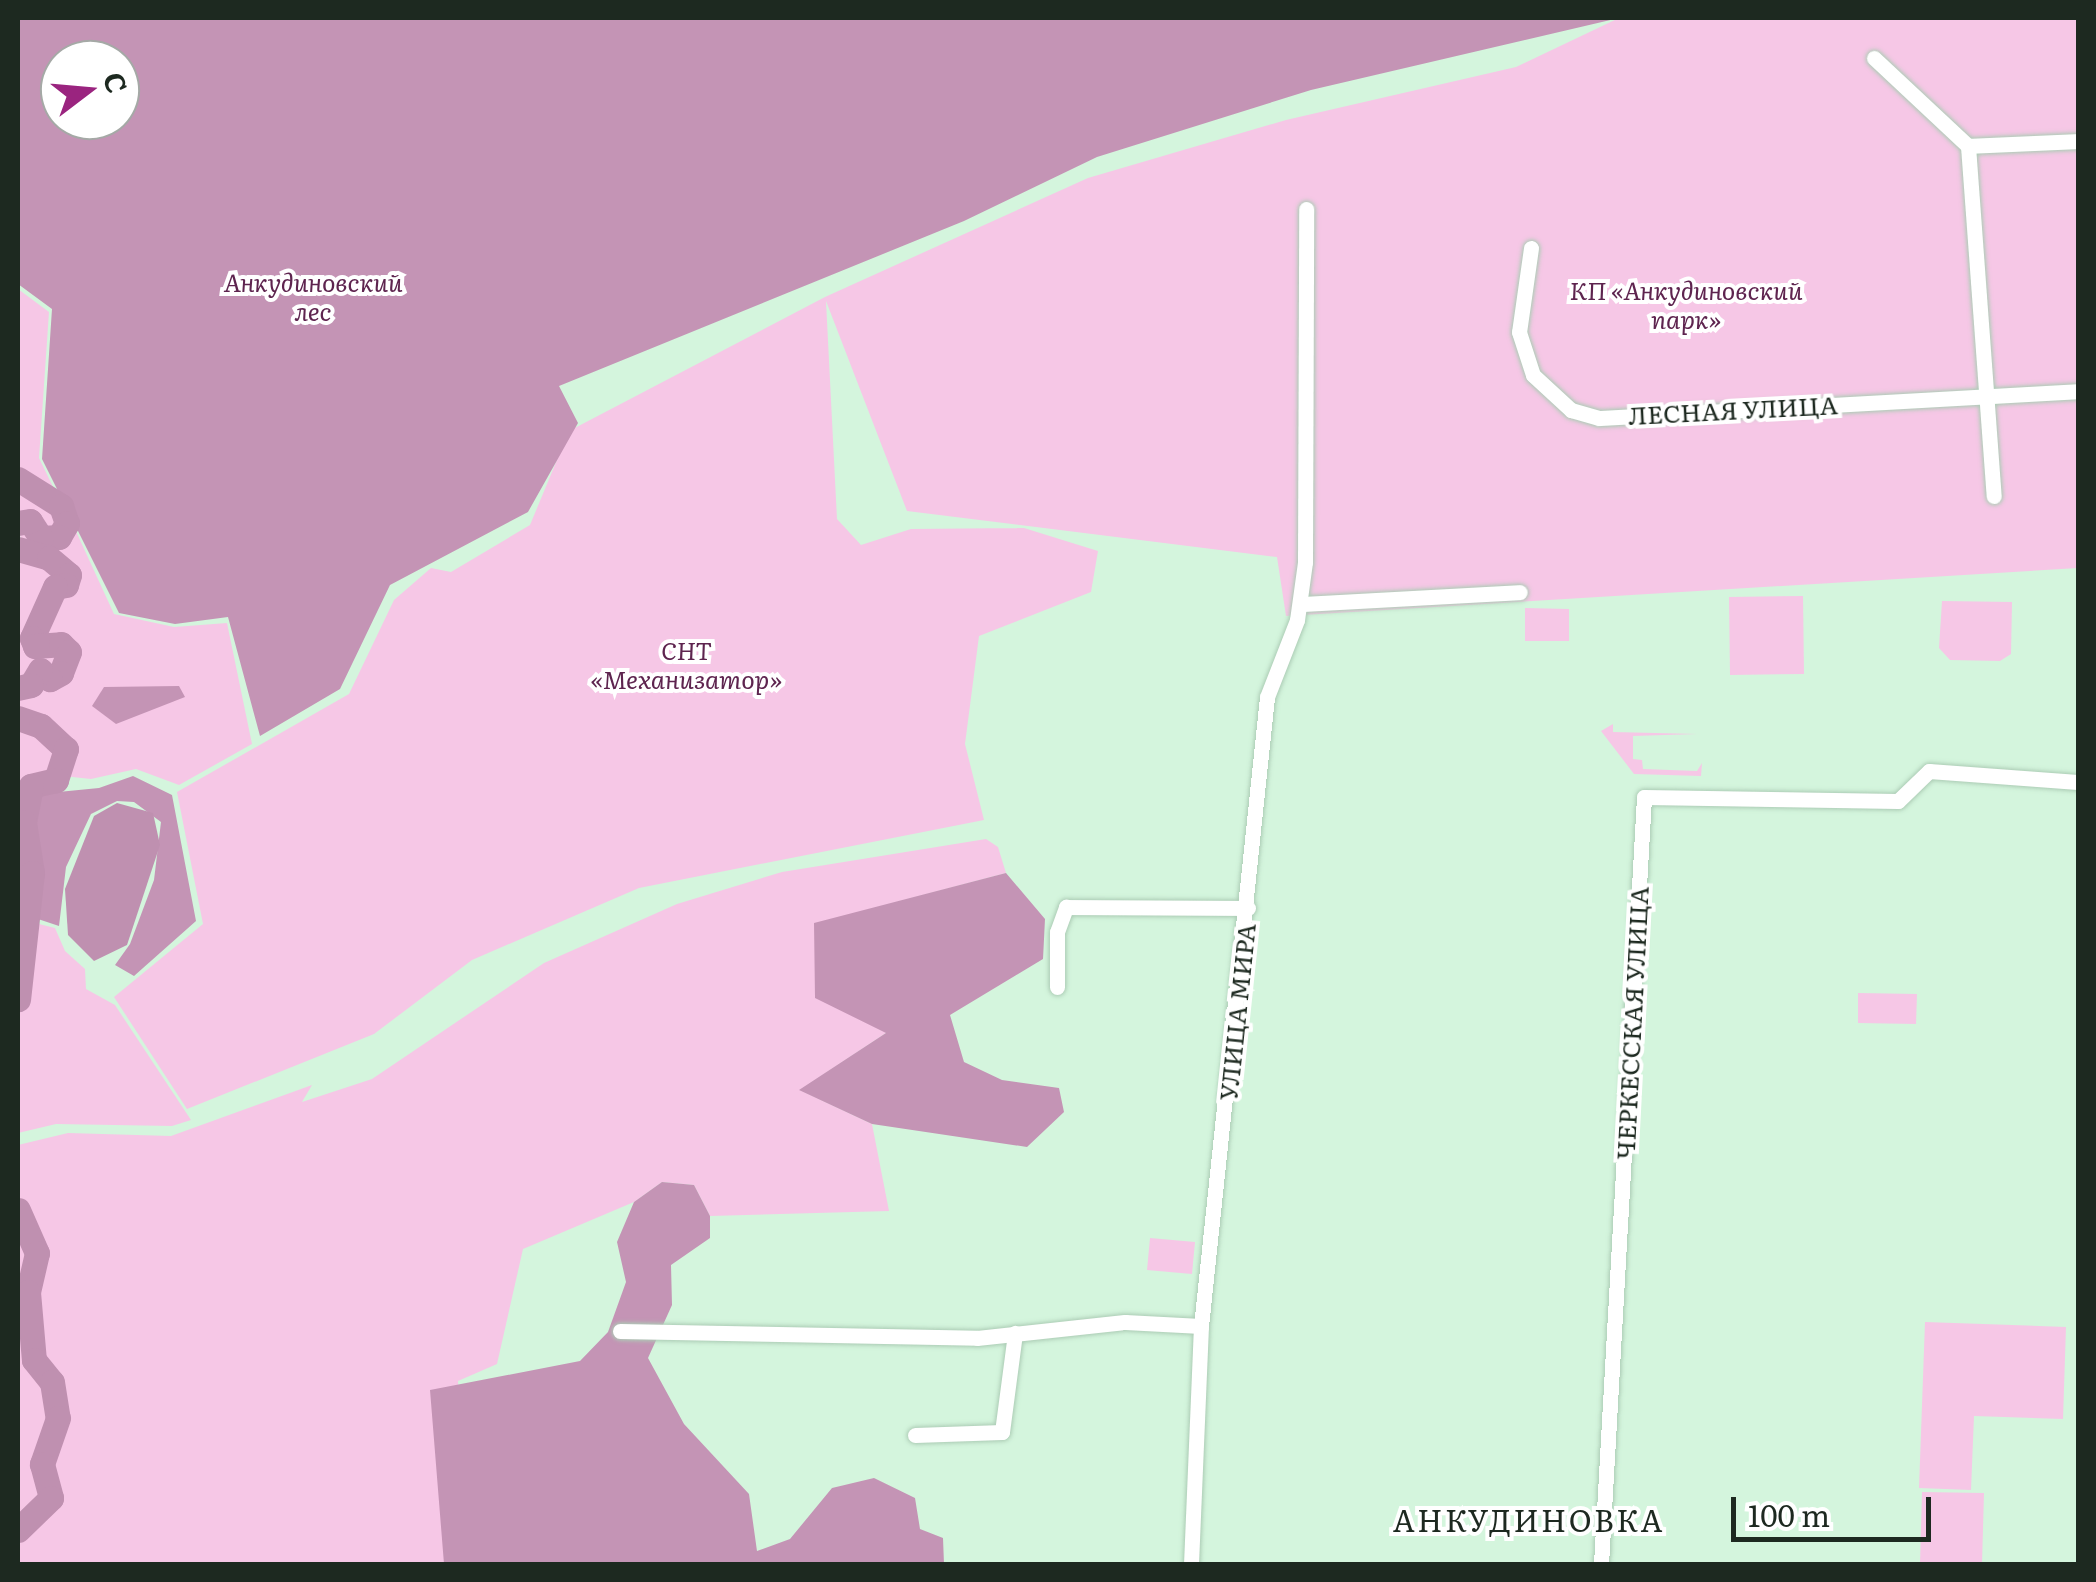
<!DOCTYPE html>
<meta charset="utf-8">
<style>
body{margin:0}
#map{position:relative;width:2096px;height:1582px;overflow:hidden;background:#d4f5dd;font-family:Literata,serif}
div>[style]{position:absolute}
.green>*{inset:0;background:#f6c7e6}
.forest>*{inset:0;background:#c494b5}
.water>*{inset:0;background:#bf90b0}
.river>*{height:25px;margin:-12.5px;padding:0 12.5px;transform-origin:12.5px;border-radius:12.5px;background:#bf90b0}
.roads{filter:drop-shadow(0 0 2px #acccb5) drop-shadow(0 0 2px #acccb5)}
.minor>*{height:15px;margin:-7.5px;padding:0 7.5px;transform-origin:7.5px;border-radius:7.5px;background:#fff}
span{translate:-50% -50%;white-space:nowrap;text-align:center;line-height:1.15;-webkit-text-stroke:8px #fff;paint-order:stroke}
.park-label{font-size:25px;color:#5e244f;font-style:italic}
.street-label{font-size:25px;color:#1d2920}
.quarter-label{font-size:30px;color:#1d2920;letter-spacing:2.5px}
.frame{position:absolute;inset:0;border:20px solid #1d2920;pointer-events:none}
.north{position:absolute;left:40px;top:40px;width:100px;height:100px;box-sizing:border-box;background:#fff;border:2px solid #a5a9a6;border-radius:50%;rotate:74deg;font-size:28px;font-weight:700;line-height:40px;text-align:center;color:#1d2920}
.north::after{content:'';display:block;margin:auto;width:35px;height:45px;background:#9a247f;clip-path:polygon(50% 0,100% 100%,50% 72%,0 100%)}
.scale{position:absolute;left:1731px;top:1497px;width:200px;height:45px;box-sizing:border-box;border:5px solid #1d2920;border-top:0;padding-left:12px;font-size:30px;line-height:35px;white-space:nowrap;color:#1d2920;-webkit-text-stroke:8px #fff;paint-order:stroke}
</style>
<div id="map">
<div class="green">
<div style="clip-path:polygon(1619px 18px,2078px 18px,2078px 568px,1286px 616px,1277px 557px,907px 511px,826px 301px,837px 519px,861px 545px,911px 529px,1024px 528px,1098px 551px,1091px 592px,979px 636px,965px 744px,984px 820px,639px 888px,472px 960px,374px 1034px,187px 1109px,114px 997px,203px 924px,177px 792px,349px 694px,394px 600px,431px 568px,451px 572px,530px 525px,569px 431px,825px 297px,1088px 178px,1286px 120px,1516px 67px)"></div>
<div style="clip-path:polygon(18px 289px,49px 312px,39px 458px,58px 497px,18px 472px)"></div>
<div style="clip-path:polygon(18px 486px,31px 488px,57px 514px,54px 529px,43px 529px,32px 515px,18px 518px)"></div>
<div style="clip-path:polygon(74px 527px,114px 614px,174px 627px,227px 623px,252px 744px,179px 785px,136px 769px,91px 779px,63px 776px,68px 746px,18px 709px,18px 694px,39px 680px,51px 686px,63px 678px,76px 651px,68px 642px,40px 637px,59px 593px,69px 590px,75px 576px,59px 557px,27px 545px,19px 535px,27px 530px,43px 546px,65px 542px)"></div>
<div style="clip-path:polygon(18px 556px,48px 565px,59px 578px,28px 637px,34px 651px,61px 654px,49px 670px,38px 665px,18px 682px)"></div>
<div style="clip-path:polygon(1803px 596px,1804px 674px,1730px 675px,1729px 597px)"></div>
<div style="clip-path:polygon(1942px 601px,2012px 602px,2011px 654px,2000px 661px,1950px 660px,1939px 648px)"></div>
<div style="clip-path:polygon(1525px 608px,1569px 609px,1569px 641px,1525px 641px)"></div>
<div style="clip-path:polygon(18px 721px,60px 753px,49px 777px,27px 783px,18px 942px)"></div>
<div style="clip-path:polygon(1613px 724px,1613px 732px,1697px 734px,1633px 736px,1633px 759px,1642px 760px,1643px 769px,1697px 771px,1702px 763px,1701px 776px,1634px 774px,1601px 731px)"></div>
<div style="clip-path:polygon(986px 839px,998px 847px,1006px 873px,814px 924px,886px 1033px,800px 1090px,872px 1124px,889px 1211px,710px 1216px,694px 1185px,662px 1182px,634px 1202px,523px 1249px,497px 1364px,458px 1381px,469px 1564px,18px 1564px,18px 1534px,33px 1529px,55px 1500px,45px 1463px,62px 1421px,56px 1383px,37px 1358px,32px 1292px,41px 1252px,18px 1205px,18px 1145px,68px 1133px,171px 1136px,312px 1085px,302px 1102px,372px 1079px,544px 963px,677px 904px,782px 872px)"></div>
<div style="clip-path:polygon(31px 922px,55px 928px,65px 951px,85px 969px,86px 989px,115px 1005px,191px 1120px,172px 1126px,56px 1124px,18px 1133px,18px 1009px)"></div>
<div style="clip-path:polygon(1858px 993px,1917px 994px,1916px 1024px,1858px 1023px)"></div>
<div style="clip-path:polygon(18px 1216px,33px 1252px,24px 1292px,30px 1361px,48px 1385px,54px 1418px,39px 1466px,47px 1497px,18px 1526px)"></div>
<div style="clip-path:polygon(1150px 1238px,1195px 1242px,1192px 1274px,1147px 1270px)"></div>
<div style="clip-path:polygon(1925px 1322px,2066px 1327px,2063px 1419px,1974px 1416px,1971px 1490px,1919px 1488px)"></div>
<div style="clip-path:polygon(1922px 1492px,1984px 1493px,1982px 1564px,1920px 1564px)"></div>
</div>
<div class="forest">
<div style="clip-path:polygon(evenodd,18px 18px,1619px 18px,1311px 90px,1097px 157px,964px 221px,559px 386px,578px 423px,528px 512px,390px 585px,340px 689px,260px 736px,228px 617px,175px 624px,119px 613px,42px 459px,52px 309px,18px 284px,18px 18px,60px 60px,120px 60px,120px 120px,60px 120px,60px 60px)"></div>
<div style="clip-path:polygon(179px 686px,185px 697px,116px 724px,92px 706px,104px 687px)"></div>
<div style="clip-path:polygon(133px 776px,172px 795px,196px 921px,134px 976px,115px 965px,130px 944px,154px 880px,161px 822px,134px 802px,117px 801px,91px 814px,66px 867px,59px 926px,38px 919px,31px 826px,38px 794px,99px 788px)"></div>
<div style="clip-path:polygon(1006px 873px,1045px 919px,1043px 959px,950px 1015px,964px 1062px,1002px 1080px,1059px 1088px,1064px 1112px,1027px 1147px,872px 1124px,799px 1090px,886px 1033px,815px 998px,814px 923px)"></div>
<div style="clip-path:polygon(662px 1182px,694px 1185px,710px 1216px,710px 1238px,671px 1265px,672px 1305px,648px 1358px,684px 1424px,749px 1494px,757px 1551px,790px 1539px,832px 1488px,874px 1478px,915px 1498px,920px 1529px,943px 1538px,944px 1564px,444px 1564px,430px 1390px,580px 1361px,608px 1332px,626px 1282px,617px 1242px,634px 1202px)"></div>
</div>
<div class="water">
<div style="clip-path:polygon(117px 803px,153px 813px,160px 845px,127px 945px,94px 961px,68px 935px,65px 889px,94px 816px)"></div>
</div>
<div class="river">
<div style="left:18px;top:479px;width:51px;rotate:32.1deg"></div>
<div style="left:61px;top:506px;width:18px;rotate:71deg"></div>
<div style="left:67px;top:523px;width:16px;rotate:120deg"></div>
<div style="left:59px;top:537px;width:18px;rotate:177deg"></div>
<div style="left:41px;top:538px;width:20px;rotate:-123deg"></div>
<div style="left:30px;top:521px;width:12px;rotate:171deg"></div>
<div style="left:18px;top:549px;width:32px;rotate:16deg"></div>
<div style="left:49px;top:558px;width:26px;rotate:40deg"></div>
<div style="left:69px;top:575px;width:10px;rotate:107deg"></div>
<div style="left:66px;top:585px;width:11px;rotate:170deg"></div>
<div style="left:55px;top:587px;width:56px;rotate:114.3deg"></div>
<div style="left:32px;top:638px;width:9px;rotate:69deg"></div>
<div style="left:35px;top:646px;width:26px;rotate:-4deg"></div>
<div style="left:61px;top:644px;width:11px;rotate:45deg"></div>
<div style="left:69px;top:652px;width:22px;rotate:111deg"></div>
<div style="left:61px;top:673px;width:13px;rotate:151deg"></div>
<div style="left:50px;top:679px;width:13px;rotate:-138deg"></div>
<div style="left:40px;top:670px;width:17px;rotate:121deg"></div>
<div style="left:31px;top:685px;width:13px;rotate:167deg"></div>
<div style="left:18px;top:718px;width:24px;rotate:19deg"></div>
<div style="left:41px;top:726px;width:34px;rotate:43deg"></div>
<div style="left:66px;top:749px;width:33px;rotate:108deg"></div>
<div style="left:56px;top:780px;width:26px;rotate:167deg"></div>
<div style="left:31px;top:786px;width:37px;rotate:101deg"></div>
<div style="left:24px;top:822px;width:52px;rotate:81.1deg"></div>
<div style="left:32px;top:873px;width:127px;rotate:96.3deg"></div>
<div style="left:18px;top:1210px;width:47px;rotate:66.2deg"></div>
<div style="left:37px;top:1253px;width:40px;rotate:103deg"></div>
<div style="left:28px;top:1292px;width:68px;rotate:85deg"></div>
<div style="left:34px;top:1360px;width:28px;rotate:51deg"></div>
<div style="left:52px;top:1382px;width:36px;rotate:81deg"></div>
<div style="left:58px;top:1418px;width:49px;rotate:109.2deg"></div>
<div style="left:42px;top:1464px;width:35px;rotate:75deg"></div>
<div style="left:51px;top:1498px;width:46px;rotate:135.9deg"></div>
</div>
<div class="roads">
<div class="minor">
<div style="left:1874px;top:58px;width:129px;rotate:43.1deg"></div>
<div style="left:1968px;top:146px;width:351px;rotate:85.8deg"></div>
<div style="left:1968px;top:146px;width:110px;rotate:-2.6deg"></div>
<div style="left:1531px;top:248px;width:85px;rotate:98.1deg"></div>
<div style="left:1519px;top:332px;width:45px;rotate:72deg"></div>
<div style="left:1533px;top:375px;width:52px;rotate:42.6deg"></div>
<div style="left:1571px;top:410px;width:29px;rotate:16deg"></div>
<div style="left:1599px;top:418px;width:480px;rotate:-3.2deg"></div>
<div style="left:1301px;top:604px;width:219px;rotate:-3.1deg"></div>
<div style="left:1057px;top:987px;width:55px;rotate:-90deg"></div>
<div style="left:1057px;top:932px;width:27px;rotate:-70deg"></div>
<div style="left:1066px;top:907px;width:182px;rotate:0.3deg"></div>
<div style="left:620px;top:1331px;width:357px;rotate:1.1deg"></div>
<div style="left:977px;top:1338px;width:149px;rotate:-6.2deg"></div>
<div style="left:1125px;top:1322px;width:76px;rotate:3deg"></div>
<div style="left:915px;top:1435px;width:87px;rotate:-2deg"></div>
<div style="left:1002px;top:1432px;width:100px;rotate:-82.5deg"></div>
<div style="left:1191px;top:1564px;width:238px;rotate:-87.6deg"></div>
<div style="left:1201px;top:1326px;width:632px;rotate:-84.01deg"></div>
<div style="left:1267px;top:697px;width:83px;rotate:-68.7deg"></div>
<div style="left:1297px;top:620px;width:59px;rotate:-82.1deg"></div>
<div style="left:1305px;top:562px;width:353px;rotate:-89.8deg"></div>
<div style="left:1601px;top:1564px;width:768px;rotate:-86.79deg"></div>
<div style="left:1644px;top:797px;width:254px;rotate:0.9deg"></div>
<div style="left:1898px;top:801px;width:43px;rotate:-44.1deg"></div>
<div style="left:1929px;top:771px;width:149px;rotate:4.2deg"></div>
</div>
</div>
<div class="park-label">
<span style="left:313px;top:297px">Анкудиновский<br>лес</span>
<span style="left:1686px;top:305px">КП «Анкудиновский<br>парк»</span>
<span style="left:686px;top:665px">СНТ<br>«Механизатор»</span>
</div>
<div class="street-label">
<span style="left:1733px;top:410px;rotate:-3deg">ЛЕСНАЯ УЛИЦА</span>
<span style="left:1237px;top:1012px;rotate:-84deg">УЛИЦА МИРА</span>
<span style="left:1632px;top:1023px;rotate:-87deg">ЧЕРКЕССКАЯ УЛИЦА</span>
</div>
<div class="quarter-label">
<span style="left:1529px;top:1519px">АНКУДИНОВКА</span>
</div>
<div class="frame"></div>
<div class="north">С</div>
<div class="scale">100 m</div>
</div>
